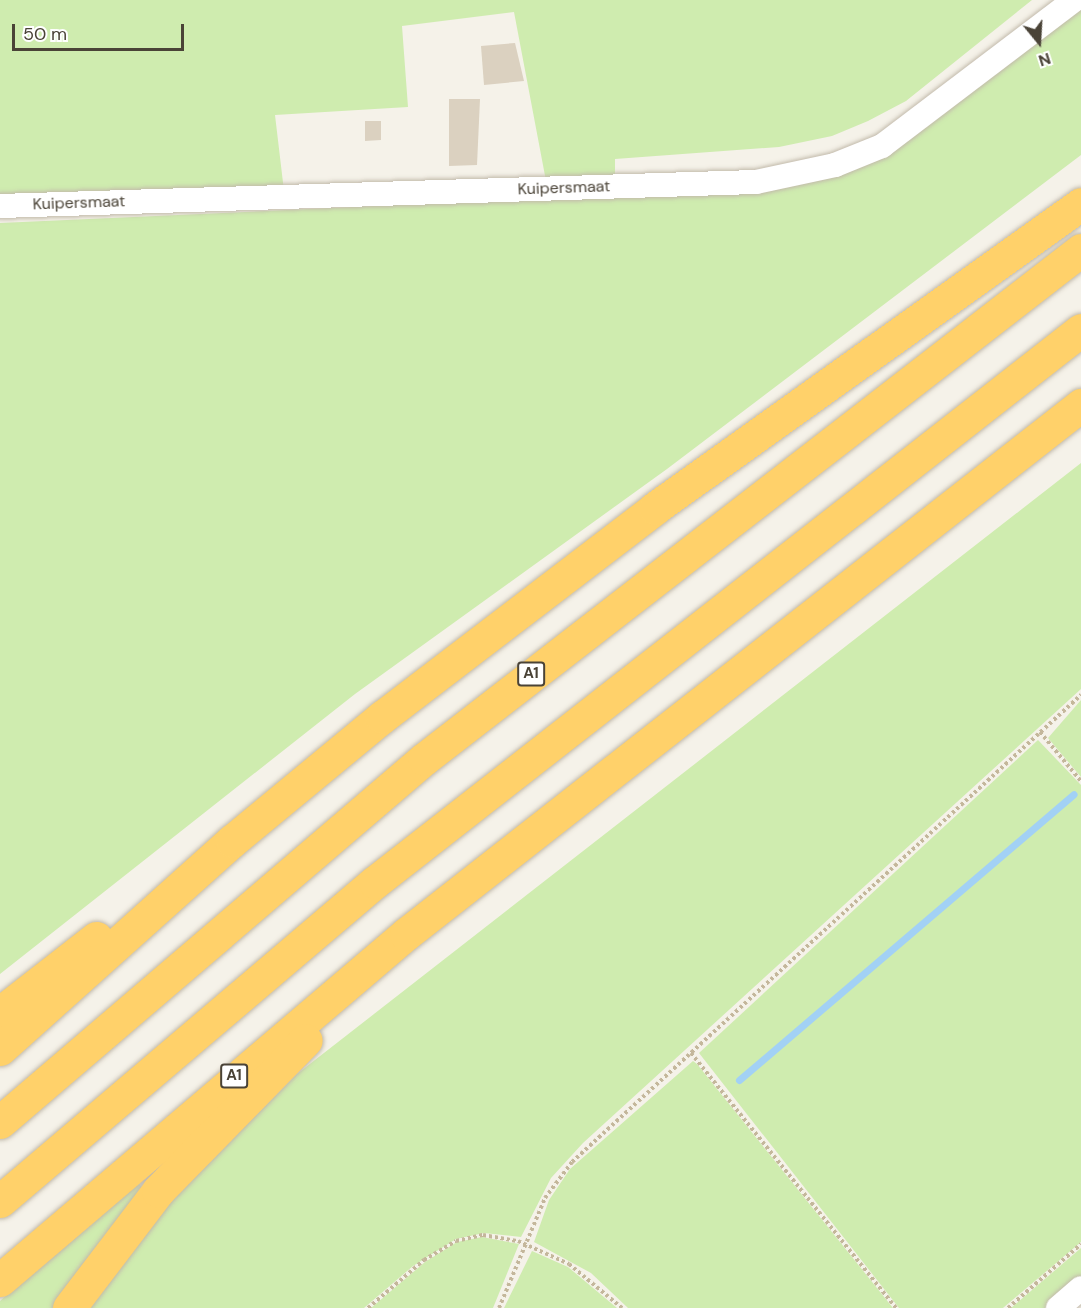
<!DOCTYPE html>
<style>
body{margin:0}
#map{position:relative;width:1081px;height:1308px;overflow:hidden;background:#f5f2e9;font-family:"DM Sans",sans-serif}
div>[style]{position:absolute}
.green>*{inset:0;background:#cfecaf}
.stream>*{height:7px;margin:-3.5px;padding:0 3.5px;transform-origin:3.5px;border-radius:3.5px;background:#a2d1f5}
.building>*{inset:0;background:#dbd1c0}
.path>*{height:4px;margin-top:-2px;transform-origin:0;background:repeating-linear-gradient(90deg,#c4b79b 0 3px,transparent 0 6px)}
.roads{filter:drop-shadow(0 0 2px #c2baab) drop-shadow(0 0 2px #c2baab)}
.minor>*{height:24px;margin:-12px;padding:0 12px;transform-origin:12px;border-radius:12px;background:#fff}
.highway>*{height:33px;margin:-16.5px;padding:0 16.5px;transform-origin:16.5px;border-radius:16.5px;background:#ffd16a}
span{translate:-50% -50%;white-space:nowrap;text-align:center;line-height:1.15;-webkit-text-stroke:6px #fff;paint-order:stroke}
.shield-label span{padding:2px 4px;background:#fff;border:2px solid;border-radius:4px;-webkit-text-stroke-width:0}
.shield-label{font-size:15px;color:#4a4337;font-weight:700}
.street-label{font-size:16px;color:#4a4337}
.north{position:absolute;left:1009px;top:12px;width:60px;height:60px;-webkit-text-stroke:4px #fff;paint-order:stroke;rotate:162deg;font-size:16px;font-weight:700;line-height:24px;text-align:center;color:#4a4337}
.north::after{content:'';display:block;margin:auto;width:21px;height:27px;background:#4a4337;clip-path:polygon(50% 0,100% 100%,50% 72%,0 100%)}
.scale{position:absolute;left:12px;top:24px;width:172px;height:27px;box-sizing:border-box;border:3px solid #4a4337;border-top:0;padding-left:8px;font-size:18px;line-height:21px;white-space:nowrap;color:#4a4337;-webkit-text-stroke:4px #fff;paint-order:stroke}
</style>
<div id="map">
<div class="green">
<div style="clip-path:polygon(0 0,1032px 0,906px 101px,868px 121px,832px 136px,779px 147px,615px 159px,615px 179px,546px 181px,514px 12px,402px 26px,408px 107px,275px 115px,284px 191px,0 198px)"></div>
<div style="clip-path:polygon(1081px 3px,1081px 155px,667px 469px,355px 694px,0 974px,0 223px,617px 195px,859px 161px)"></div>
<div style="clip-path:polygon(1081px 463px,1081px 689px,583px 1143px,551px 1178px,521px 1237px,484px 1233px,456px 1239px,413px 1266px,364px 1308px,88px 1308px,166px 1206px,297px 1074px)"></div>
<div style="clip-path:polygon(1081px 700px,1081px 777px,1048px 738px)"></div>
<div style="clip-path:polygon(1038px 740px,1081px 785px,1081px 1242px,1003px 1308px,899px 1308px,699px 1053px)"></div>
<div style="clip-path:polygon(693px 1061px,697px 1064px,893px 1308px,628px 1308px,591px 1273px,534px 1242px,549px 1200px,570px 1169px)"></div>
<div style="clip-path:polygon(135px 1180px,145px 1190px,58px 1308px,0 1308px,0 1301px)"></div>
<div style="clip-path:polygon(482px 1237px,519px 1244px,493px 1308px,371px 1308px,425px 1262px,457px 1242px)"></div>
<div style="clip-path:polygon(1081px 1248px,1081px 1277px,1045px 1308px,1011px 1308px)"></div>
<div style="clip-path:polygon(532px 1251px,568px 1267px,617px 1308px,504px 1308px)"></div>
</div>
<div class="stream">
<div style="left:739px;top:1080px;width:440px;rotate:-40.5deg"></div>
</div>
<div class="building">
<div style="clip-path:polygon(515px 43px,524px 81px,484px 85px,481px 46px)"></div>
<div style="clip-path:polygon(449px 99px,480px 99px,477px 165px,449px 166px)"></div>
<div style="clip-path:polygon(365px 121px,381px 121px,381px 140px,365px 141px)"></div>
</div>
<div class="path">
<div style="left:1040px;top:732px;width:64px;rotate:50.1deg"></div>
<div style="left:691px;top:1053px;width:327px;rotate:51.2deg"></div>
<div style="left:368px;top:1308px;width:74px;rotate:-40.6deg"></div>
<div style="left:424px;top:1260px;width:37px;rotate:-31deg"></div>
<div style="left:456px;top:1241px;width:28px;rotate:-13deg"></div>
<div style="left:483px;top:1235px;width:36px;rotate:10deg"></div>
<div style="left:518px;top:1241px;width:56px;rotate:24.3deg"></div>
<div style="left:569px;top:1264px;width:69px;rotate:39.7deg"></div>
<div style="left:499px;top:1308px;width:119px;rotate:-67.3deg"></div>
<div style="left:545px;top:1198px;width:45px;rotate:-53.1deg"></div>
<div style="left:572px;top:1162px;width:691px;rotate:-42.54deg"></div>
<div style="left:1008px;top:1308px;width:97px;rotate:-41.2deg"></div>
</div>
<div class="roads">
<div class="minor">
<div style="left:0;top:206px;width:756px;rotate:-1.82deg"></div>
<div style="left:756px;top:182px;width:81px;rotate:-12.1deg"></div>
<div style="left:835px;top:165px;width:51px;rotate:-22deg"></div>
<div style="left:882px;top:146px;width:241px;rotate:-37.2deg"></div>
<div style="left:1058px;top:1308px;width:30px;rotate:-41deg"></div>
</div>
<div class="highway">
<div style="left:0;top:1013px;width:122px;rotate:-38deg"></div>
<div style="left:0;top:1049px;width:312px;rotate:-41.9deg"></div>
<div style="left:232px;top:841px;width:195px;rotate:-39.6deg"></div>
<div style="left:382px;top:717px;width:344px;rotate:-37.4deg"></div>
<div style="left:655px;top:508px;width:523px;rotate:-35.51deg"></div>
<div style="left:0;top:1122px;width:558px;rotate:-40.57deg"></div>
<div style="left:424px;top:759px;width:831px;rotate:-37.77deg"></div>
<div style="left:0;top:1201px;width:492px;rotate:-40.4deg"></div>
<div style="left:375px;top:882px;width:896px;rotate:-38.02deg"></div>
<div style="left:0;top:1280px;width:533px;rotate:-40.44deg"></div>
<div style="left:406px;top:934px;width:858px;rotate:-38.09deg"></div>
<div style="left:69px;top:1308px;width:147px;rotate:-52.7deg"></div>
<div style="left:158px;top:1191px;width:211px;rotate:-45.6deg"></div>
</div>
</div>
<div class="shield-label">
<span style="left:531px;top:674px">A1</span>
<span style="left:234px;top:1076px">A1</span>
</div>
<div class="street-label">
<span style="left:564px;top:188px;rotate:-2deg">Kuipersmaat</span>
<span style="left:79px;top:203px;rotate:-2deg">Kuipersmaat</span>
</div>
<div class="north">N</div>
<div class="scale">50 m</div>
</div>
